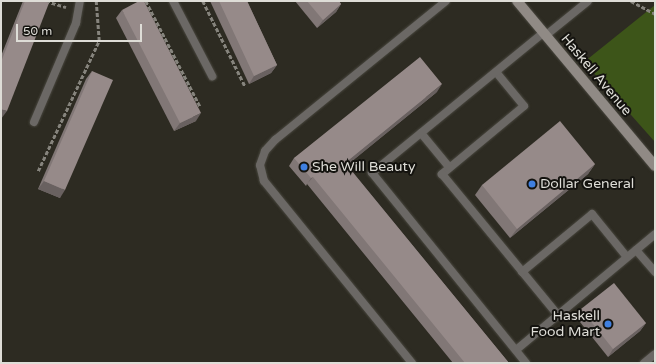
<!DOCTYPE html>
<style>
body{margin:0}
#map{position:relative;width:656px;height:364px;overflow:hidden;background:#2d2b22;font-family:"Varela Round",sans-serif}
div>[style]{position:absolute}
.green>*{inset:0;background:#3d5519}
.path>*{height:2.5px;margin-top:-1.25px;transform-origin:0;background:repeating-linear-gradient(90deg,#86847d 0 4px,transparent 0 6px)}
.roads{filter:drop-shadow(0 0 1px #49473f) drop-shadow(0 0 1px #49473f)}
.lane>*{height:8px;margin:-4px;padding:0 4px;transform-origin:4px;border-radius:4px;background:#6b6865}
.secondary>*{height:10px;margin:-5px;padding:0 5px;transform-origin:5px;border-radius:5px;background:#908a85}
.wall>*{inset:0;background:#817776}
.shaded-wall>*{inset:0;background:#696160}
.building>*{inset:0;background:#968a89}
.dots>*{width:11px;height:11px;translate:-50% -50%;box-sizing:border-box;border:2px solid #14130f;border-radius:50%}
span{translate:-50% -50%;white-space:nowrap;text-align:center;line-height:1.15;-webkit-text-stroke:4px #14130f;paint-order:stroke}
.street-label{font-size:14px;color:#deddd7}
.poi-label{font-size:14px;color:#deddd7}
.left{translate:0 -50%;text-align:left}
.right{translate:-100% -50%;text-align:right}
.frame{position:absolute;inset:0;border:2px solid #deddd7;pointer-events:none}
.scale{position:absolute;left:16px;top:24px;width:126px;height:18px;box-sizing:border-box;border:2px solid #deddd7;border-top:0;padding-left:5px;font-size:12px;line-height:14px;white-space:nowrap;color:#deddd7;-webkit-text-stroke:3px #14130f;paint-order:stroke}
</style>
<div id="map">
<div class="green">
<div style="clip-path:polygon(655px 5px,655px 142px,584px 62px)"></div>
</div>
<div class="path">
<div style="left:46px;top:1px;width:21px;rotate:17deg"></div>
<div style="left:146px;top:1px;width:118px;rotate:62.8deg"></div>
<div style="left:203px;top:1px;width:95px;rotate:63.7deg"></div>
<div style="left:631px;top:1px;width:27px;rotate:28deg"></div>
<div style="left:38px;top:171px;width:144px;rotate:-64.9deg"></div>
<div style="left:99px;top:41px;width:40px;rotate:-94.3deg"></div>
</div>
<div class="roads">
<div class="lane">
<div style="left:173px;top:1px;width:85px;rotate:62.5deg"></div>
<div style="left:545px;top:36px;width:55px;rotate:-39.1deg"></div>
<div style="left:496px;top:72px;width:44px;rotate:50.5deg"></div>
<div style="left:524px;top:106px;width:107px;rotate:140.3deg"></div>
<div style="left:442px;top:174px;width:183px;rotate:50.6deg"></div>
<div style="left:34px;top:122px;width:108px;rotate:-67deg"></div>
<div style="left:76px;top:23px;width:22px;rotate:-80deg"></div>
<div style="left:421px;top:133px;width:44px;rotate:50.5deg"></div>
<div style="left:636px;top:250px;width:29px;rotate:49deg"></div>
<div style="left:522px;top:272px;width:91px;rotate:-39.6deg"></div>
<div style="left:592px;top:214px;width:55px;rotate:50.9deg"></div>
<div style="left:516px;top:350px;width:181px;rotate:-39.8deg"></div>
<div style="left:412px;top:363px;width:235px;rotate:-129.1deg"></div>
<div style="left:264px;top:181px;width:16px;rotate:-104deg"></div>
<div style="left:260px;top:165px;width:15px;rotate:-70deg"></div>
<div style="left:265px;top:151px;width:15px;rotate:-48deg"></div>
<div style="left:275px;top:140px;width:220px;rotate:-39.1deg"></div>
<div style="left:526px;top:363px;width:245px;rotate:-129deg"></div>
<div style="left:372px;top:173px;width:221px;rotate:-39.3deg"></div>
<div style="left:644px;top:363px;width:14px;rotate:-39deg"></div>
</div>
<div class="secondary">
<div style="left:517px;top:1px;width:215px;rotate:50.1deg"></div>
</div>
</div>
<div class="wall">
<div style="clip-path:polygon(23px 1px,44px 1px,1px 119px,1px 56px)"></div>
<div style="clip-path:polygon(210px 1px,247px 1px,277px 65px,271px 73px,249px 84px)"></div>
<div style="clip-path:polygon(295px 1px,339px 1px,341px 4px,336px 12px,317px 28px)"></div>
<div style="clip-path:polygon(122px 10px,196px 121px,174px 131px,116px 18px)"></div>
<div style="clip-path:polygon(92px 71px,60px 198px,38px 189px,86px 79px)"></div>
<div style="clip-path:polygon(437px 92px,347px 165px,509px 363px,453px 363px,307px 184px,306px 186px,289px 166px,294px 158px)"></div>
<div style="clip-path:polygon(595px 164px,588px 174px,510px 238px,475px 195px,482px 185px)"></div>
<div style="clip-path:polygon(581px 309px,646px 323px,640px 331px,608px 357px,576px 317px)"></div>
</div>
<div class="shaded-wall">
<div style="clip-path:polygon(341px 4px,336px 12px,317px 28px,323px 20px)"></div>
<div style="clip-path:polygon(277px 65px,271px 73px,249px 84px,254px 76px)"></div>
<div style="clip-path:polygon(442px 84px,437px 92px,340px 171px,345px 163px)"></div>
<div style="clip-path:polygon(1px 109px,7px 111px,1px 119px)"></div>
<div style="clip-path:polygon(201px 113px,196px 121px,174px 131px,180px 123px)"></div>
<div style="clip-path:polygon(595px 164px,588px 174px,510px 238px,517px 229px)"></div>
<div style="clip-path:polygon(313px 177px,307px 184px,306px 186px,311px 178px)"></div>
<div style="clip-path:polygon(44px 181px,65px 190px,60px 198px,38px 189px)"></div>
<div style="clip-path:polygon(646px 323px,640px 331px,608px 357px,613px 349px)"></div>
</div>
<div class="building">
<div style="clip-path:polygon(25px 1px,44px 1px,49px 3px,7px 111px,1px 109px,1px 62px)"></div>
<div style="clip-path:polygon(139px 1px,144px 1px,201px 113px,180px 123px,122px 10px)"></div>
<div style="clip-path:polygon(219px 1px,247px 1px,277px 65px,254px 76px)"></div>
<div style="clip-path:polygon(307px 1px,339px 1px,341px 4px,323px 20px)"></div>
<div style="clip-path:polygon(420px 57px,442px 84px,345px 163px,509px 363px,465px 363px,313px 177px,311px 178px,294px 158px)"></div>
<div style="clip-path:polygon(92px 71px,113px 80px,65px 190px,44px 181px)"></div>
<div style="clip-path:polygon(560px 121px,595px 164px,517px 229px,482px 185px)"></div>
<div style="clip-path:polygon(614px 283px,646px 323px,613px 349px,581px 309px)"></div>
</div>
<div class="dots">
<div style="left:304px;top:167px;background:#3f7fe0"></div>
<div style="left:532px;top:184px;background:#3f7fe0"></div>
<div style="left:608px;top:324px;background:#3f7fe0"></div>
</div>
<div class="street-label">
<span style="left:596px;top:75px;rotate:50deg">Haskell Avenue</span>
</div>
<div class="poi-label">
<span class="left" style="left:312px;top:167px">She Will Beauty</span>
<span class="left" style="left:540px;top:184px">Dollar General</span>
<span class="right" style="left:600px;top:324px">Haskell<br>Food Mart</span>
</div>
<div class="frame"></div>
<div class="scale">50 m</div>
</div>
